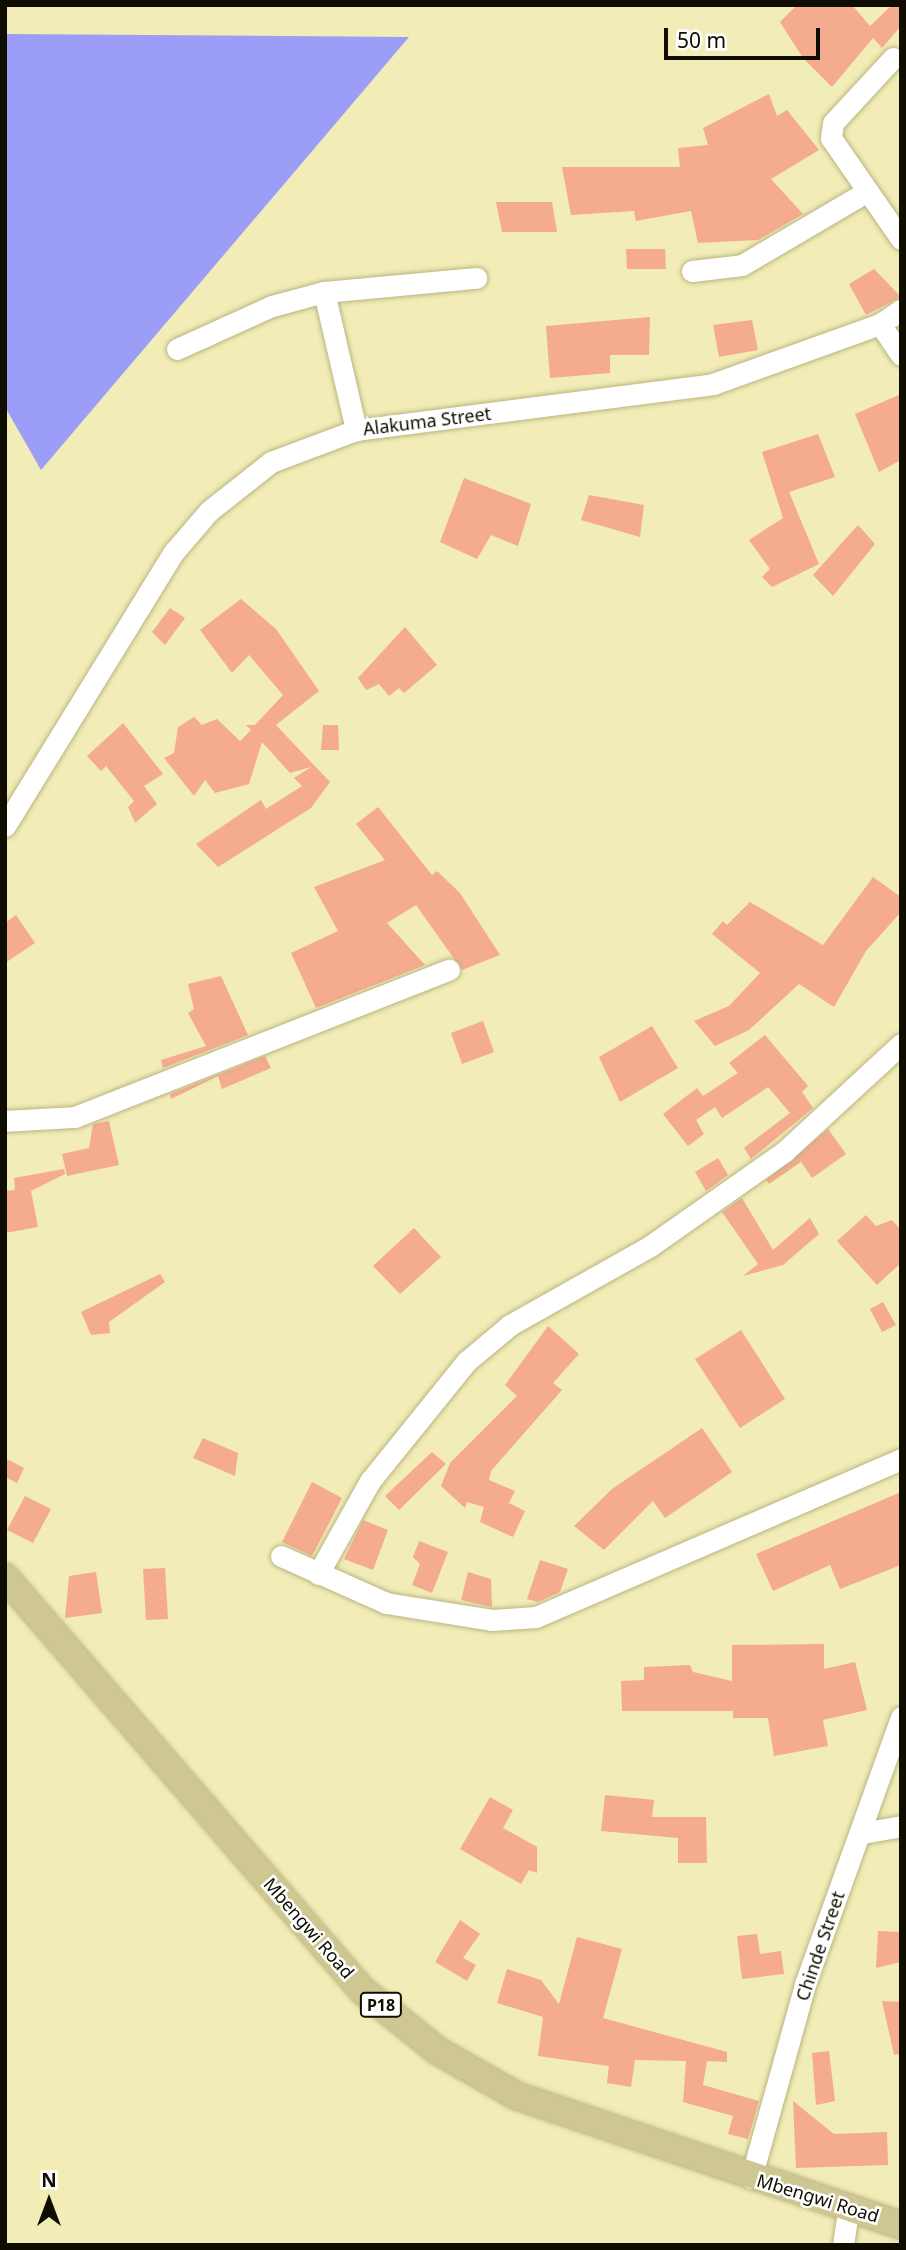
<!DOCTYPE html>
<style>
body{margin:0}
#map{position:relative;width:906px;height:2250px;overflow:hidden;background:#f2ecb6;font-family:"Noto Sans",sans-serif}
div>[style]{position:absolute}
.forest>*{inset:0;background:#9c9df7}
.building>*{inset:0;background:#f5ab8e}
.roads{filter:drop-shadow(0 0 2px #bab481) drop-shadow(0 0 2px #bab481)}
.minor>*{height:21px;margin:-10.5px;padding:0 10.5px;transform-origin:10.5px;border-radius:10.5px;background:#fff}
.major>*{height:26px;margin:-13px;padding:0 13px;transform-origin:13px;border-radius:13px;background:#cec791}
span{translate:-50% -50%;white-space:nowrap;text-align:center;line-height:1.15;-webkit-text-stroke:5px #fff;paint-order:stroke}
.shield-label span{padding:2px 5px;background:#fff;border:2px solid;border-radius:5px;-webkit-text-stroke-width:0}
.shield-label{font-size:16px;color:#0f0d00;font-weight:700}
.street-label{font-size:18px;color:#0f0d00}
.frame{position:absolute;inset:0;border:7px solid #0f0d00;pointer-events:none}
.north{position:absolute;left:14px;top:2166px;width:70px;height:70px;-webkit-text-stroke:5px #fff;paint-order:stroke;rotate:0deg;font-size:19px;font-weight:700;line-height:28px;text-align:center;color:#0f0d00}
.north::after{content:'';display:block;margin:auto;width:24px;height:32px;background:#0f0d00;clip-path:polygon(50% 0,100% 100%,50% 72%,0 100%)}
.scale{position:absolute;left:664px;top:28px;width:156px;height:32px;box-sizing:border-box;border:4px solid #0f0d00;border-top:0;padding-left:9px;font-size:21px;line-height:24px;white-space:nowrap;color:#0f0d00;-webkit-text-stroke:5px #fff;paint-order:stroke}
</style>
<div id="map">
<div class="forest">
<div style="clip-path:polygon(5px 34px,409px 37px,41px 470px,5px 407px)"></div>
</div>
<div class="building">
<div style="clip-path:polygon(797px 5px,852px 5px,870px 26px,892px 5px,901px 5px,901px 26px,882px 48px,873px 38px,832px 87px,803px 58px,780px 22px)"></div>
<div style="clip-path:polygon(769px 94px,777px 116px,787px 110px,819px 150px,771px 179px,803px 214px,758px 240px,698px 243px,691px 211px,636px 221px,634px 211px,571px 215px,562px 167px,680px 167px,678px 148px,708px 145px,703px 128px)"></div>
<div style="clip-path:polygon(496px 202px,552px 202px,557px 232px,502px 232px)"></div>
<div style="clip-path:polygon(626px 249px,665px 249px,666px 269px,627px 269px)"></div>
<div style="clip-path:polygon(874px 269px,901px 297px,866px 315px,849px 284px)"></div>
<div style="clip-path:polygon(650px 317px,649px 355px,610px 355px,610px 373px,550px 378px,546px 326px)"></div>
<div style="clip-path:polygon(752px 320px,758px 350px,719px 357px,713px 325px)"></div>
<div style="clip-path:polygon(901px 394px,901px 460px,879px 472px,855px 414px)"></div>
<div style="clip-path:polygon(818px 434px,835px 477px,789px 492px,819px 564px,772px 587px,762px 577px,770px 569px,749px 540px,783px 518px,762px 452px)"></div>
<div style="clip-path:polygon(464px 478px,531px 504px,518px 546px,491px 535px,477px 559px,440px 542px)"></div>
<div style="clip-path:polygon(589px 495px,644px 505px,640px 537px,581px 520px)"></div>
<div style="clip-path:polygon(858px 525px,875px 544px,833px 596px,813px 575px)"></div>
<div style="clip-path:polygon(241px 599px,276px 629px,319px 691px,276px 725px,330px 782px,311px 808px,218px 867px,196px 844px,261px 800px,266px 809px,302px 786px,294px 778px,311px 767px,290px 773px,262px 742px,249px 784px,215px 793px,205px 780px,194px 796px,164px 758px,174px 753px,178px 727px,194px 717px,202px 725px,217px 719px,240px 741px,251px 730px,246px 725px,255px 725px,283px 695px,249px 655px,232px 673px,200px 630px)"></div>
<div style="clip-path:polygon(170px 608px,185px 618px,165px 645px,152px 632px)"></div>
<div style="clip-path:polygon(405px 627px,437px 665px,404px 693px,399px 688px,389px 696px,379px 684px,366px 690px,358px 678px)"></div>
<div style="clip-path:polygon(123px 723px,163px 774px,144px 786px,157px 804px,135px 823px,128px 807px,134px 801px,106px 766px,101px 771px,87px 756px)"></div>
<div style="clip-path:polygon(323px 725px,338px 725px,339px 750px,321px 750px)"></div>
<div style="clip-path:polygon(378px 807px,432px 875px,437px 871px,460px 893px,500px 955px,462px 970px,416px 905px,387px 923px,425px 965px,316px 1008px,291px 953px,338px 931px,314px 887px,385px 860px,356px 824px)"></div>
<div style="clip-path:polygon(873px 877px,901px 897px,901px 912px,866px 951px,834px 1007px,799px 984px,749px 1030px,715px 1046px,694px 1021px,729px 1006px,760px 973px,712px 934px,723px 921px,727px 925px,750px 902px,823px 945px)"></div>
<div style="clip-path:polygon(16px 915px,35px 943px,5px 963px,5px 923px)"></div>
<div style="clip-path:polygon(221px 976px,248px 1035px,163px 1068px,161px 1060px,206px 1046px,188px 1013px,194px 1009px,188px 984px)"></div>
<div style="clip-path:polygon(483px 1021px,494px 1052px,462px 1064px,451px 1033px)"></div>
<div style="clip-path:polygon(652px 1026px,678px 1068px,620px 1102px,599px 1057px)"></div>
<div style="clip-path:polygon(765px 1035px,808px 1086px,802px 1092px,813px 1108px,751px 1159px,744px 1148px,790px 1113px,768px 1087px,722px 1118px,715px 1107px,696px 1120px,704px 1134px,688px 1146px,663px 1114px,697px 1088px,703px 1096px,738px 1073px,729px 1063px)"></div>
<div style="clip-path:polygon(265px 1056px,271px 1068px,222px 1089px,218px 1076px,171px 1099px,170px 1094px)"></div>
<div style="clip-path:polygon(109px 1121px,119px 1165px,67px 1176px,62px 1154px,89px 1148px,93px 1124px)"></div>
<div style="clip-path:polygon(828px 1129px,846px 1154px,812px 1178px,801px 1162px,769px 1184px,766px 1180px)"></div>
<div style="clip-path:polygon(718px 1158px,728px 1175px,706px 1191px,695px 1172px)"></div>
<div style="clip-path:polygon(64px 1169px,65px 1174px,31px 1191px,38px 1227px,5px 1233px,5px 1191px,15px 1190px,14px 1178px)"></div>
<div style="clip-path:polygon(742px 1198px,773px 1250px,810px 1218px,819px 1234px,783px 1265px,743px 1276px,758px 1264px,722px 1212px)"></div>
<div style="clip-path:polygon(866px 1215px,876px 1226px,892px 1220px,901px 1230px,901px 1263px,877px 1285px,837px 1241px)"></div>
<div style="clip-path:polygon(414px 1228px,441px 1257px,400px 1294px,373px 1266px)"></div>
<div style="clip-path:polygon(160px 1274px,165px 1282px,109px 1322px,110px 1333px,91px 1335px,81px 1312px)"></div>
<div style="clip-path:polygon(883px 1302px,896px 1325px,882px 1332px,870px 1309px)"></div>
<div style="clip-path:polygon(548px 1326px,579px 1354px,553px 1383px,562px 1390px,491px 1471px,489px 1480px,515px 1491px,509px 1503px,525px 1511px,513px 1537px,480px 1522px,484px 1507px,467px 1502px,465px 1508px,441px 1486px,450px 1463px,517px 1396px,505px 1385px)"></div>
<div style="clip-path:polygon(741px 1330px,785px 1399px,740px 1428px,695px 1359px)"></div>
<div style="clip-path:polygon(702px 1428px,732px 1472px,665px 1518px,653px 1501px,604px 1550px,574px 1526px,612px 1489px)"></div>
<div style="clip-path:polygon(203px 1438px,238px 1453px,235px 1476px,193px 1458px)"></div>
<div style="clip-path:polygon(432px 1452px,446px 1464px,399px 1510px,385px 1496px)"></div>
<div style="clip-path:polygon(5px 1458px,24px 1468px,17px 1483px,5px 1477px)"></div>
<div style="clip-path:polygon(312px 1482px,342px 1498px,312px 1556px,282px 1542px)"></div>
<div style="clip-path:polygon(901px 1492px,901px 1565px,840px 1589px,830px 1565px,773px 1591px,756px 1554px)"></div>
<div style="clip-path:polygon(25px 1496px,51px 1509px,33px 1543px,7px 1530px)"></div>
<div style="clip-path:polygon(363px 1520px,388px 1530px,373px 1570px,344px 1559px)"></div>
<div style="clip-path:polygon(419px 1541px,448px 1552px,432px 1593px,412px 1585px,420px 1564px,413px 1557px)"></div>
<div style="clip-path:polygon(540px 1560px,568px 1569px,560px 1592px,538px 1602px,527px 1599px)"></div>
<div style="clip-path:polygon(165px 1568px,168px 1619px,146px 1620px,143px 1569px)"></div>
<div style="clip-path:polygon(96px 1572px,102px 1613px,65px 1618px,69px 1576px)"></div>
<div style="clip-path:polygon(468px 1572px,491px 1579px,492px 1607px,461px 1600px)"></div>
<div style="clip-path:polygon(824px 1644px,824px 1669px,855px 1662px,867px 1710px,823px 1720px,828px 1746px,774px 1756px,768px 1718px,733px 1718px,733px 1711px,622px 1711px,621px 1681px,644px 1680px,644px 1667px,690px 1665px,693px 1672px,732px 1681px,732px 1645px)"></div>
<div style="clip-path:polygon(605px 1795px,654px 1800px,652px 1817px,706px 1817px,707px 1863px,678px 1863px,678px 1838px,601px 1831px)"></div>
<div style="clip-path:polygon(490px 1797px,513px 1810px,503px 1828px,537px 1847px,537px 1873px,529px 1870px,521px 1884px,460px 1849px)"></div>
<div style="clip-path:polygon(460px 1920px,480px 1934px,463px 1958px,476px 1965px,467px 1981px,435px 1962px)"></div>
<div style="clip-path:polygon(878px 1931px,901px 1932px,901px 1962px,876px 1968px)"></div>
<div style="clip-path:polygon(757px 1934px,760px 1954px,781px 1951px,784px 1974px,742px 1979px,737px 1936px)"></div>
<div style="clip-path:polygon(577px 1937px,622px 1949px,603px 2018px,727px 2052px,727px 2062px,707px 2061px,703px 2085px,759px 2101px,748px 2139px,728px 2134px,733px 2116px,683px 2102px,686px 2061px,635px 2060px,631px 2087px,607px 2083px,609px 2066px,538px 2056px,543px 2017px,497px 2003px,507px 1969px,541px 1980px,559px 2004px)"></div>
<div style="clip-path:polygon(882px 2001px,901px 2002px,901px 2054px,894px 2055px)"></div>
<div style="clip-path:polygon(829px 2051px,835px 2101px,816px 2105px,812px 2053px)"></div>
<div style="clip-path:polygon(793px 2101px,834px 2134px,887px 2132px,888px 2165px,796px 2168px)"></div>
</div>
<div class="roads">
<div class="minor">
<div style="left:893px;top:58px;width:88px;rotate:132.7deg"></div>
<div style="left:833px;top:123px;width:15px;rotate:98deg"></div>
<div style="left:831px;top:138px;width:123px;rotate:55.3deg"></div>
<div style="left:692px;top:271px;width:50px;rotate:-6.8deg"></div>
<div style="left:742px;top:265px;width:142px;rotate:-30.5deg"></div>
<div style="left:324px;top:292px;width:142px;rotate:76.9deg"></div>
<div style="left:880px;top:324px;width:37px;rotate:56deg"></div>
<div style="left:177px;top:349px;width:104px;rotate:-24.4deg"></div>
<div style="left:272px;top:306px;width:54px;rotate:-15.1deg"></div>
<div style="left:324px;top:292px;width:153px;rotate:-5.3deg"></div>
<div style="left:5px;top:826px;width:321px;rotate:-58.4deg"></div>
<div style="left:173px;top:553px;width:55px;rotate:-49.4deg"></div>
<div style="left:209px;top:511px;width:79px;rotate:-38.3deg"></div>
<div style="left:271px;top:462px;width:91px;rotate:-20.6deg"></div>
<div style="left:356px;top:430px;width:360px;rotate:-7.3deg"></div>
<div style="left:713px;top:384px;width:177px;rotate:-19.8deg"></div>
<div style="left:880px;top:324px;width:25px;rotate:-34deg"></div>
<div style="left:5px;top:1121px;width:70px;rotate:-3.3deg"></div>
<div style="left:75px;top:1117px;width:402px;rotate:-21.5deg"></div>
<div style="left:281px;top:1556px;width:115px;rotate:24.1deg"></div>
<div style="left:386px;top:1603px;width:107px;rotate:9.1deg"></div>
<div style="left:492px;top:1620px;width:44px;rotate:-3.9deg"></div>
<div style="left:536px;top:1617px;width:398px;rotate:-23.4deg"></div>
<div style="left:318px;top:1574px;width:107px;rotate:-60.8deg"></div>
<div style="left:370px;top:1481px;width:154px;rotate:-51.1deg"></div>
<div style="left:467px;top:1361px;width:56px;rotate:-39.9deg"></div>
<div style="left:510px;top:1325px;width:161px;rotate:-29.4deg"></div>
<div style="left:650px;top:1246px;width:165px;rotate:-35.1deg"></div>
<div style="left:785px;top:1151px;width:158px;rotate:-42.7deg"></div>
<div style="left:862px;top:1833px;width:40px;rotate:-10deg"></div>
<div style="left:751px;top:2178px;width:201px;rotate:-74.4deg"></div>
<div style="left:805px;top:1984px;width:284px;rotate:-70.2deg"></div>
<div style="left:843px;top:2245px;width:40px;rotate:-81.5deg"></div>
</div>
<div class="major">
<div style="left:5px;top:1577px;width:546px;rotate:49.16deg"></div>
<div style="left:362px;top:1990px;width:97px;rotate:38.8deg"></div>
<div style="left:438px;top:2051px;width:91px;rotate:29.7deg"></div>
<div style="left:517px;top:2096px;width:405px;rotate:18.6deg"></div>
</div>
</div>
<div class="shield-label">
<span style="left:381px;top:2005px">P18</span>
</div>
<div class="street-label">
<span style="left:427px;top:421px;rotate:-7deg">Alakuma Street</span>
<span style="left:309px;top:1928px;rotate:49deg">Mbengwi Road</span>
<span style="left:820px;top:1946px;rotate:-71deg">Chinde Street</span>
<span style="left:818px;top:2198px;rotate:17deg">Mbengwi Road</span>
</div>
<div class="frame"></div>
<div class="north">N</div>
<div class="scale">50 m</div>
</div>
